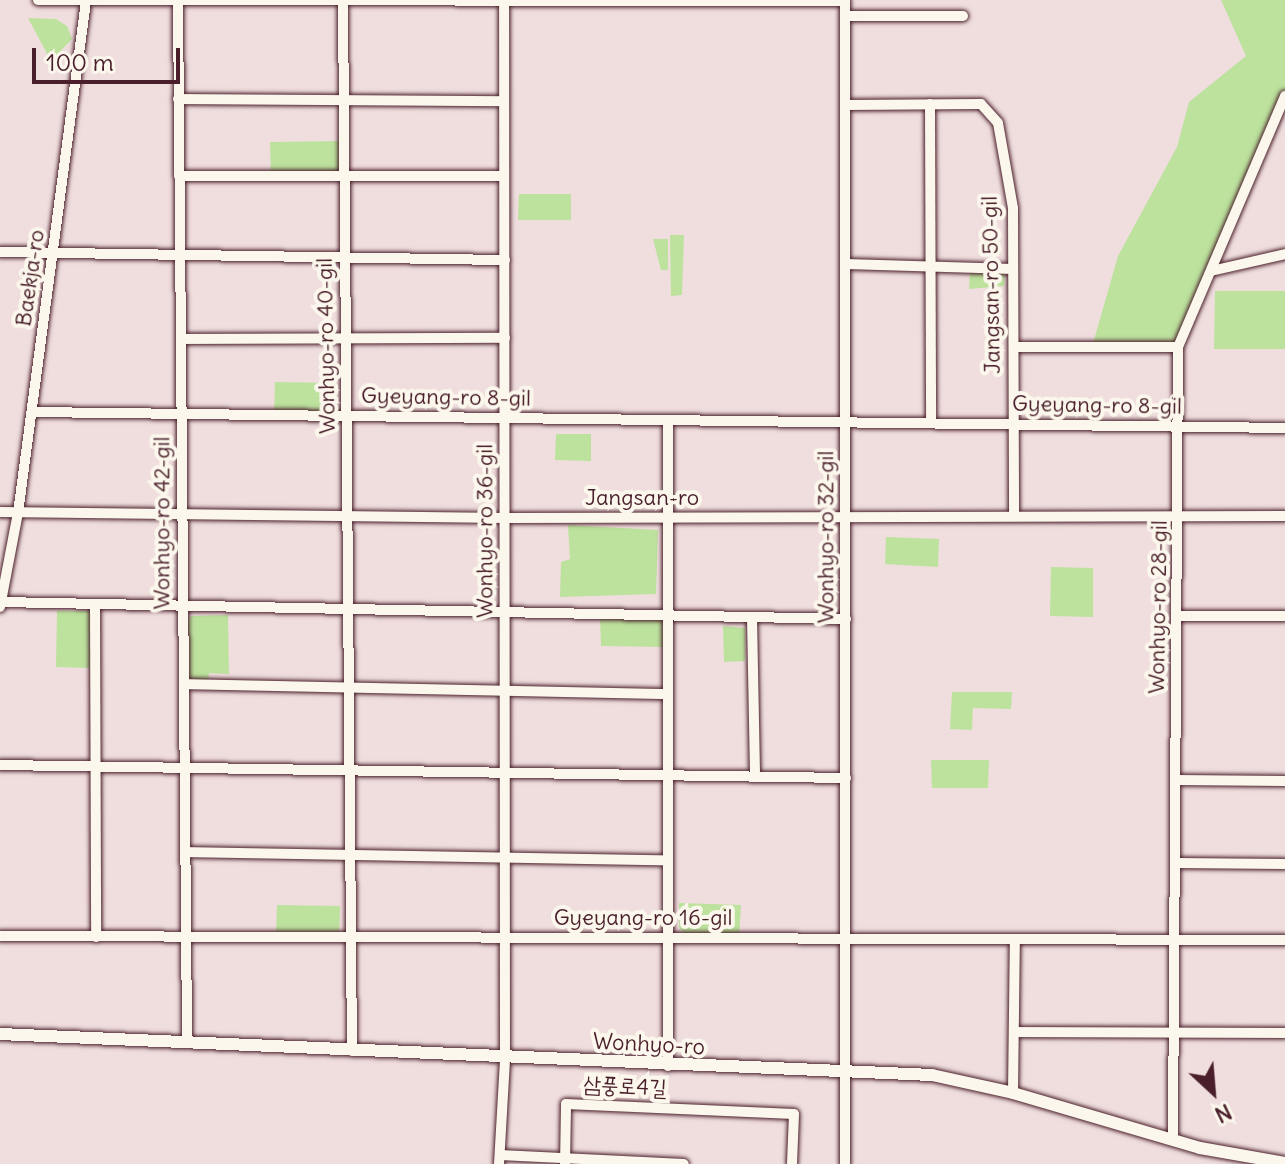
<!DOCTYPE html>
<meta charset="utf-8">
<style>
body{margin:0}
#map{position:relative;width:1285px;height:1164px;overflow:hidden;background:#f0dede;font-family:Delius,"Poor Story",sans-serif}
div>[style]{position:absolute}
.green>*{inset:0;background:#bce29d}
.roads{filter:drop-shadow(0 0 2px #4a1f2b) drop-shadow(0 0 2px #4a1f2b)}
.minor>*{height:10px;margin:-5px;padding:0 5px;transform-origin:5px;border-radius:5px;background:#fbf7ec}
.major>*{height:12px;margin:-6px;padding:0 6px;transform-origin:6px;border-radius:6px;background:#fbf7ec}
span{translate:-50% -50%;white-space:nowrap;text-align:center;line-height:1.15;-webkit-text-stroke:8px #fbf7ec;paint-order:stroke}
.street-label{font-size:22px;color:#4a1f2b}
.north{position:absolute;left:1173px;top:1052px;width:80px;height:80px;-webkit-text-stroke:6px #fbf7ec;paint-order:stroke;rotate:154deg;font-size:22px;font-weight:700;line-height:32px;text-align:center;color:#4a1f2b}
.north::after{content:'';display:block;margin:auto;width:28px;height:36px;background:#4a1f2b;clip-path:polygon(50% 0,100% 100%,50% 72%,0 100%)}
.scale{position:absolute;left:32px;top:48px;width:148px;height:36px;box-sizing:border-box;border:4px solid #4a1f2b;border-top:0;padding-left:10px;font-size:24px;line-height:28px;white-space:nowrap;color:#4a1f2b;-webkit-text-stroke:6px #fbf7ec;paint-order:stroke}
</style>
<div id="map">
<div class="green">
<div style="clip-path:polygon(1221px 0,1285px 0,1285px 95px,1178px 347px,1092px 347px,1118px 256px,1177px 147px,1189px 102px,1246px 56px)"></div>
<div style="clip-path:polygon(28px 18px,56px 19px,67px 26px,72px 39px,51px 61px)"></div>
<div style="clip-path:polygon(341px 141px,342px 174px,271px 175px,270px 142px)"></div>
<div style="clip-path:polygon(519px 194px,571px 194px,571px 220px,518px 220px)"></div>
<div style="clip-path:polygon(670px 235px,684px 235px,682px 295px,671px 296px)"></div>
<div style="clip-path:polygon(653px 239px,668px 239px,668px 270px,661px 270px)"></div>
<div style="clip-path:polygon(970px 272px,1005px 274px,1004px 286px,969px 289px)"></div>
<div style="clip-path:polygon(1215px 291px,1285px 291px,1285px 349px,1214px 349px)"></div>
<div style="clip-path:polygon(275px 382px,335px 383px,335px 413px,274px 413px)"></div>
<div style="clip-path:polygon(556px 434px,591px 434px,591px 461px,555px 460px)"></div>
<div style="clip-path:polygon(568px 525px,658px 530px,656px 594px,560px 597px,561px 562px,570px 559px)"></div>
<div style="clip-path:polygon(886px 537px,939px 539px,938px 567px,885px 564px)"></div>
<div style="clip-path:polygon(1051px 567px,1093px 568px,1093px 617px,1050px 616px)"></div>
<div style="clip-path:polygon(57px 611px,92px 611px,91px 668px,56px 667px)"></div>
<div style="clip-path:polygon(228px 615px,229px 674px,209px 673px,208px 683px,185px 682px,186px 622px,191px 616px)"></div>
<div style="clip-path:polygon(600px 615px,662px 617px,666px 647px,601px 646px)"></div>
<div style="clip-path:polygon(723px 626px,745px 628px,745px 661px,724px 662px)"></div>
<div style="clip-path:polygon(952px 692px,1012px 692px,1011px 709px,973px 708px,972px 730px,950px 729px)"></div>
<div style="clip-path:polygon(931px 760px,989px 760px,988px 788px,932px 788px)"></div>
<div style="clip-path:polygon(679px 903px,741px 905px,739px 938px,685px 935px,679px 927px)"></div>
<div style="clip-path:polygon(277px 905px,340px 906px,339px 935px,276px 935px)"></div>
</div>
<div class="roads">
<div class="minor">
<div style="left:38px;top:0;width:807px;rotate:0.07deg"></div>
<div style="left:845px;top:1px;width:1163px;rotate:90deg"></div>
<div style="left:343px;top:3px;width:1048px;rotate:89.51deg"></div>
<div style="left:178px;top:4px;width:1039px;rotate:89.5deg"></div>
<div style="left:845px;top:16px;width:118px"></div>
<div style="left:178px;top:99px;width:326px;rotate:0.4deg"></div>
<div style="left:930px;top:104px;width:319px;rotate:89.8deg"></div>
<div style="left:845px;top:105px;width:136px;rotate:-0.4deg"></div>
<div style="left:981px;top:104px;width:25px;rotate:48deg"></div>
<div style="left:998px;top:123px;width:86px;rotate:80deg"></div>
<div style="left:1013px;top:208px;width:306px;rotate:89.8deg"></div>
<div style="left:179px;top:176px;width:325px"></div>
<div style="left:0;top:252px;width:505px;rotate:0.91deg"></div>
<div style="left:846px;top:264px;width:167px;rotate:1.7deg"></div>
<div style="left:1211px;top:271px;width:76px;rotate:-12.9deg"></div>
<div style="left:181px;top:339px;width:324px;rotate:-0.2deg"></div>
<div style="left:1014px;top:347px;width:164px"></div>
<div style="left:32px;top:412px;width:1253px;rotate:0.73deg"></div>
<div style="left:0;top:512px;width:507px;rotate:0.68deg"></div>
<div style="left:507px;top:518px;width:778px;rotate:-0.15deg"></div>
<div style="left:1px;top:602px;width:845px;rotate:1.15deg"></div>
<div style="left:95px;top:604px;width:333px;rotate:89.8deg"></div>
<div style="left:0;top:607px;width:96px;rotate:-79.2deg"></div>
<div style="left:18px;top:513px;width:516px;rotate:-82.43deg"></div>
<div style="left:1177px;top:616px;width:108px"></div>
<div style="left:752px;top:617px;width:159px;rotate:88.9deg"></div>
<div style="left:184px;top:684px;width:484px;rotate:1.2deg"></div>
<div style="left:0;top:765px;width:846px;rotate:0.88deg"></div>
<div style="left:1176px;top:780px;width:109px;rotate:0.5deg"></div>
<div style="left:186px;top:852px;width:482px;rotate:1deg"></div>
<div style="left:1176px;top:863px;width:109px;rotate:0.5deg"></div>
<div style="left:0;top:936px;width:1285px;rotate:0.18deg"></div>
<div style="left:1014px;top:1032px;width:271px;rotate:0.2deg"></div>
<div style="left:668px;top:1066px;width:646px;rotate:-90deg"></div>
<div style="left:1013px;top:1093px;width:154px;rotate:-89.3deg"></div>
<div style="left:1173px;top:1139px;width:792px;rotate:-89.64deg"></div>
<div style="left:1178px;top:347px;width:273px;rotate:-66.9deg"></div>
<div style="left:500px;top:1155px;width:184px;rotate:2.8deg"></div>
<div style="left:499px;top:1164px;width:105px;rotate:-86.7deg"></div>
<div style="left:505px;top:1059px;width:1059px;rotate:-90.05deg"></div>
<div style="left:565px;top:1164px;width:60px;rotate:-89deg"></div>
<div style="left:566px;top:1104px;width:228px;rotate:2.5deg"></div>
<div style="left:794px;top:1114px;width:50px;rotate:92.3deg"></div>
</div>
<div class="major">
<div style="left:0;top:1034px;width:933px;rotate:2.52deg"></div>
<div style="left:932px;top:1075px;width:83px;rotate:12.5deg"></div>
<div style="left:1013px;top:1093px;width:195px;rotate:16.4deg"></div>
<div style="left:1200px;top:1148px;width:86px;rotate:10deg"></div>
</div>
</div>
<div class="street-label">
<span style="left:30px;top:278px;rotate:-82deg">Baekja-ro</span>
<span style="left:991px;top:285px;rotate:-91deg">Jangsan-ro 50-gil</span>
<span style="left:326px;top:346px;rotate:-91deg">Wonhyo-ro 40-gil</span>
<span style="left:446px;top:397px;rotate:1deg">Gyeyang-ro 8-gil</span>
<span style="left:1097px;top:405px;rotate:1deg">Gyeyang-ro 8-gil</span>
<span style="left:642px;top:498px">Jangsan-ro</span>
<span style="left:162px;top:523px;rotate:-90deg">Wonhyo-ro 42-gil</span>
<span style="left:485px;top:531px;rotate:-90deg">Wonhyo-ro 36-gil</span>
<span style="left:826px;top:537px;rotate:-90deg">Wonhyo-ro 32-gil</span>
<span style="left:1158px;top:607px;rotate:-89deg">Wonhyo-ro 28-gil</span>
<span style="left:643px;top:918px">Gyeyang-ro 16-gil</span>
<span style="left:649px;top:1044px;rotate:3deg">Wonhyo-ro</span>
<span style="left:625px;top:1086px;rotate:3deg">삼풍로4길</span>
</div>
<div class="north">N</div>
<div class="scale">100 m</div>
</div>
